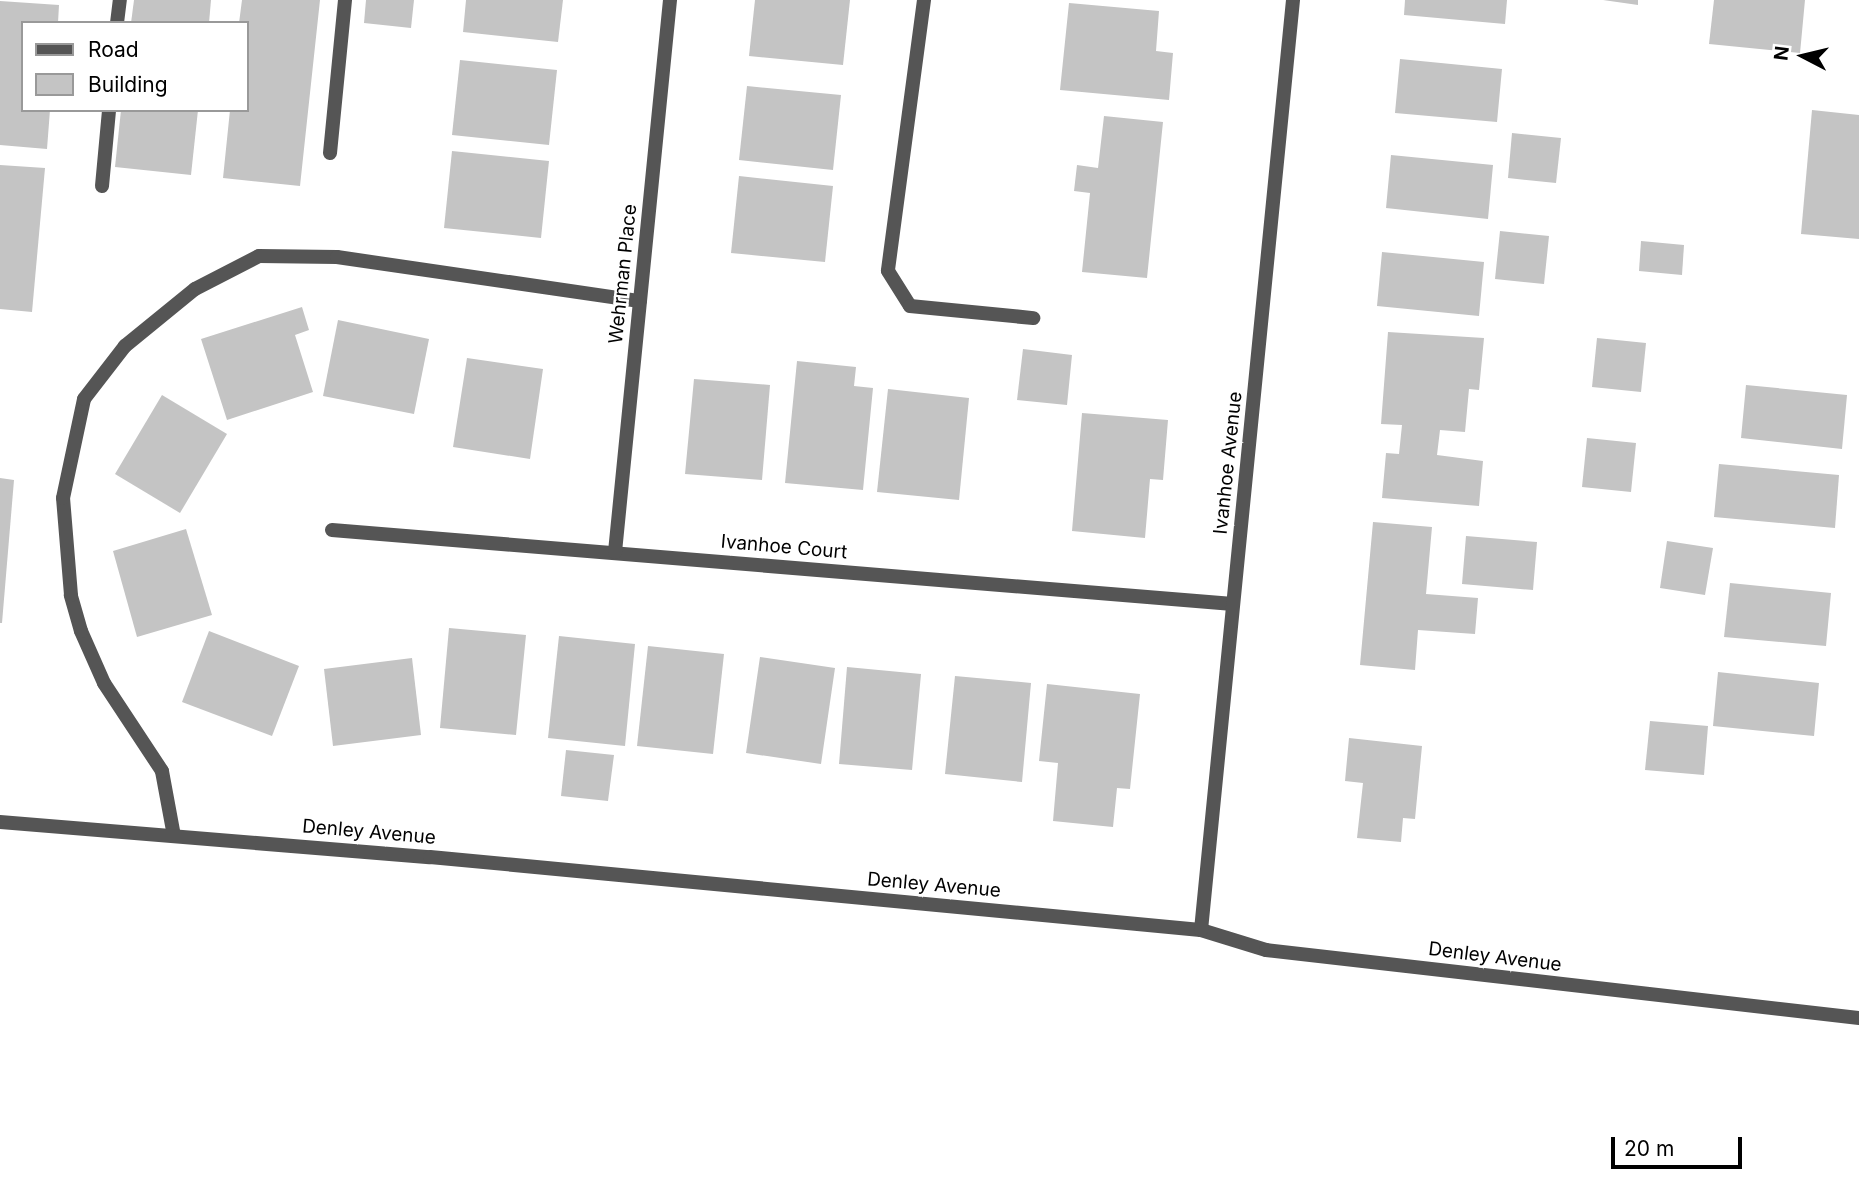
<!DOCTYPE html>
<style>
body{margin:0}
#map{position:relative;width:1859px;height:1189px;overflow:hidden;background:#fff;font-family:Inter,sans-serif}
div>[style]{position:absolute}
.building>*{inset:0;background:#c4c4c4}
.lane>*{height:14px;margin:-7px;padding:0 7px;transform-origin:7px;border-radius:7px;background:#555}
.street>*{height:14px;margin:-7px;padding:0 7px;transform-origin:7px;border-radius:7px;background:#555}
span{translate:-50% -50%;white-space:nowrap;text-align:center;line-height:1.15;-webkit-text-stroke:5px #fff;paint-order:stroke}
.street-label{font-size:19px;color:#000}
.legend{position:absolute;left:21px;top:21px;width:228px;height:91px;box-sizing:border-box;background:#fff;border:2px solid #999;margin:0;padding:9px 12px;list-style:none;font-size:21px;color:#000}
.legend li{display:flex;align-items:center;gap:14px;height:35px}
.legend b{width:35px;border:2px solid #999}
.north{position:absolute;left:1768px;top:21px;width:70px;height:70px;-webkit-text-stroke:5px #fff;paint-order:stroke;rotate:277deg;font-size:19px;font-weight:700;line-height:28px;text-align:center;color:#000}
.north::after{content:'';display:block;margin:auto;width:24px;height:32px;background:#000;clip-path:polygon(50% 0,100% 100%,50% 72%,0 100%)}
.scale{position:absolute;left:1611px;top:1137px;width:131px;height:32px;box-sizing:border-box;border:4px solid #000;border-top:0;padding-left:9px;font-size:21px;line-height:24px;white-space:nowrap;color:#000;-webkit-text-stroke:5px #fff;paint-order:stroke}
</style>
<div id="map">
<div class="building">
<div style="clip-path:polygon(134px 0,211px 0,209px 23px,131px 23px)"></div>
<div style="clip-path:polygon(242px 0,320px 0,300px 186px,223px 178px,230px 110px,247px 110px,247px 23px,239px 23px)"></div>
<div style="clip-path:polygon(366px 0,414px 0,411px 28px,364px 23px)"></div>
<div style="clip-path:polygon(466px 0,563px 0,558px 42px,463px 32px)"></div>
<div style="clip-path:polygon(755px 0,850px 0,843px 65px,749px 56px)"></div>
<div style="clip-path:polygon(1405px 0,1507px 0,1505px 24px,1404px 15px)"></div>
<div style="clip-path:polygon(1603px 0,1638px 0,1638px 5px)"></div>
<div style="clip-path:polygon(1714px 0,1805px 0,1800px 53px,1709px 44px)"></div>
<div style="clip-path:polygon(0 1px,59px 5px,58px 23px,23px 23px,23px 110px,50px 110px,47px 149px,0 145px)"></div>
<div style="clip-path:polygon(1069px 3px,1159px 11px,1156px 51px,1173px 53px,1169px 100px,1060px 90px)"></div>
<div style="clip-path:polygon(1400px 59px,1502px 69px,1497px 122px,1395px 113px)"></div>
<div style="clip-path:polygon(460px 60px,557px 70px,549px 145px,452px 135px)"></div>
<div style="clip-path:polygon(747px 86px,841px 95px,833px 170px,739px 160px)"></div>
<div style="clip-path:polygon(121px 110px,198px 110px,191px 175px,115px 167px)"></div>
<div style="clip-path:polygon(1812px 110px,1859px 115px,1859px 239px,1801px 234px)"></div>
<div style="clip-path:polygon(1104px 116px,1163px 122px,1147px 278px,1082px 272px,1090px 193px,1074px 191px,1077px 165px,1098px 168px)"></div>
<div style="clip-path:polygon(1512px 133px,1561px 138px,1556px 183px,1508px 178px)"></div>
<div style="clip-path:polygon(452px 151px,549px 161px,541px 238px,444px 228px)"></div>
<div style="clip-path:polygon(1391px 155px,1493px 165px,1488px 219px,1386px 208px)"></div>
<div style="clip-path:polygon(0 165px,45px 168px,32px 312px,0 309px)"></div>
<div style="clip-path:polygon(739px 176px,833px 186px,825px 262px,731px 253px)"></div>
<div style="clip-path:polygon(1500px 231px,1549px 236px,1544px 284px,1495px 279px)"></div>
<div style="clip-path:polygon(1641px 241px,1684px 245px,1682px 275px,1639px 271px)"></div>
<div style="clip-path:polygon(1382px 252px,1484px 262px,1479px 316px,1377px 306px)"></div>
<div style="clip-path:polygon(302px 307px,309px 330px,295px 335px,313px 392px,227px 420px,201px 339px)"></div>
<div style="clip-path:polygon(338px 320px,429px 339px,414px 414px,323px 396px)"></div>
<div style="clip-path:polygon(1388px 332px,1484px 338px,1479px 390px,1469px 389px,1465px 432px,1440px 430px,1437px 455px,1483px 461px,1479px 506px,1382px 498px,1386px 453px,1399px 454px,1402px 425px,1381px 424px)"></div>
<div style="clip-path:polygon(1597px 338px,1646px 343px,1641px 392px,1592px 387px)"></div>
<div style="clip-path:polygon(1023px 349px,1072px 355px,1067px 405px,1017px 400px)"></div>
<div style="clip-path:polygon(467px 358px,543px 369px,530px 459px,453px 447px)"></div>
<div style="clip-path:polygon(797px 361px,856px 367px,854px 386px,873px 388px,863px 490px,785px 483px)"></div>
<div style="clip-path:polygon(694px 379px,770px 385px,762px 480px,685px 474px)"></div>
<div style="clip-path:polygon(1746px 385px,1847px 395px,1842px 449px,1741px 438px)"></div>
<div style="clip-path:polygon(888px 389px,969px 398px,959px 500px,877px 492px)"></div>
<div style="clip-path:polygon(162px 395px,227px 434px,180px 513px,115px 474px)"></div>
<div style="clip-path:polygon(1082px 413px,1168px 420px,1163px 480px,1150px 479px,1145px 538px,1072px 531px)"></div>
<div style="clip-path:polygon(1587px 438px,1636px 443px,1631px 492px,1582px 487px)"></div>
<div style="clip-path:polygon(1719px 464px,1839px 475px,1835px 528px,1714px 517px)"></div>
<div style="clip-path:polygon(0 478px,14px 480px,2px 623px,0 623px)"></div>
<div style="clip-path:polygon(1373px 522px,1432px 527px,1426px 594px,1478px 598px,1475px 634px,1418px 630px,1415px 670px,1360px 665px)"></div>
<div style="clip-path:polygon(186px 529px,212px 615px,137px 637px,113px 551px)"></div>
<div style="clip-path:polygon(1466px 536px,1537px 542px,1533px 590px,1462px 584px)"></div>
<div style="clip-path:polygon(1667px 541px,1713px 548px,1705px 595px,1660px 588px)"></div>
<div style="clip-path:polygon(1730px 583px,1831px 593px,1826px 646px,1724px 637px)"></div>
<div style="clip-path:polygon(449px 628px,526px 635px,516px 735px,440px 728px)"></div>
<div style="clip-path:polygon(209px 631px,299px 666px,272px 736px,182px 702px)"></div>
<div style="clip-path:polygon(559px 636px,635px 644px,625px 746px,548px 738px)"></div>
<div style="clip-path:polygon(648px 646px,724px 654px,713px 754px,637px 746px)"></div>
<div style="clip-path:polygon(760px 657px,835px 668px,821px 764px,746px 753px)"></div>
<div style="clip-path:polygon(412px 658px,421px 735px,333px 746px,324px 669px)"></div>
<div style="clip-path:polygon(847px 667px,921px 674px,912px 770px,839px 764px)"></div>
<div style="clip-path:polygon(1718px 672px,1819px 683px,1814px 736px,1713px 726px)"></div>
<div style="clip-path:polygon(955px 676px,1031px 683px,1022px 782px,945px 774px)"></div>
<div style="clip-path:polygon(1047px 684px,1140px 694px,1130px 789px,1117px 788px,1113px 827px,1053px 821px,1058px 763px,1039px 761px)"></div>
<div style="clip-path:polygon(1650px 721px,1708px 726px,1704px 775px,1645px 770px)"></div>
<div style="clip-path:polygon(1349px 738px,1422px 746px,1415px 819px,1403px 818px,1401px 842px,1357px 838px,1363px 783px,1345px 781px)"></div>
<div style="clip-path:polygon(566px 750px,614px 755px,608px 801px,561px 796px)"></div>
</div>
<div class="lane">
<div style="left:924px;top:0;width:273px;rotate:97.6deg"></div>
<div style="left:888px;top:271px;width:41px;rotate:57.8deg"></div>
<div style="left:910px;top:306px;width:124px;rotate:5.6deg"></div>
<div style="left:117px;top:23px;width:23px;rotate:-83deg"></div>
<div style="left:330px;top:153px;width:154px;rotate:-84.4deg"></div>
<div style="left:102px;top:186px;width:76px;rotate:-84.7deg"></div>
<div style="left:174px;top:836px;width:66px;rotate:-100.5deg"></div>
<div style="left:162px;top:771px;width:105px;rotate:-123.4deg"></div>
<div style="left:104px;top:683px;width:57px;rotate:-113.9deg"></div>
<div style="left:81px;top:631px;width:37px;rotate:-106deg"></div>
<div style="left:71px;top:595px;width:97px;rotate:-94.7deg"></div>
<div style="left:63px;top:498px;width:101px;rotate:-78deg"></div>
<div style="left:84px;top:399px;width:67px;rotate:-52.3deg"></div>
<div style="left:125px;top:346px;width:90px;rotate:-39.2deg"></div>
<div style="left:195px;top:289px;width:72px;rotate:-27.3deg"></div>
<div style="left:259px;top:256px;width:78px;rotate:0.7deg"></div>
<div style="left:337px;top:257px;width:306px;rotate:8.3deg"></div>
</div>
<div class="street">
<div style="left:332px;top:530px;width:904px;rotate:4.7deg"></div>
<div style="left:615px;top:552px;width:555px;rotate:-84.31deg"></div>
<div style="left:0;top:822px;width:431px;rotate:4.7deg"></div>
<div style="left:430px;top:857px;width:774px;rotate:5.41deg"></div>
<div style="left:1201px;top:930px;width:68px;rotate:17.1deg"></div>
<div style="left:1266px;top:950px;width:597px;rotate:6.54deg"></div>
<div style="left:1201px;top:930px;width:935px;rotate:-84.35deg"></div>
</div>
<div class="street-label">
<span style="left:623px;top:274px;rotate:-84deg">Wehrman Place</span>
<span style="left:1228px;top:463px;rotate:-84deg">Ivanhoe Avenue</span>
<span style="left:784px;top:547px;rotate:5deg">Ivanhoe Court</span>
<span style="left:369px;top:832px;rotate:5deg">Denley Avenue</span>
<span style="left:934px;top:885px;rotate:5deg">Denley Avenue</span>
<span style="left:1495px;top:957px;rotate:7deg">Denley Avenue</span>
</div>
<ul class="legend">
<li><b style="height:9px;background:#555"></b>Road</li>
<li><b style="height:19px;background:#c4c4c4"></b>Building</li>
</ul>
<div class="north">N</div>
<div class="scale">20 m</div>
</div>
